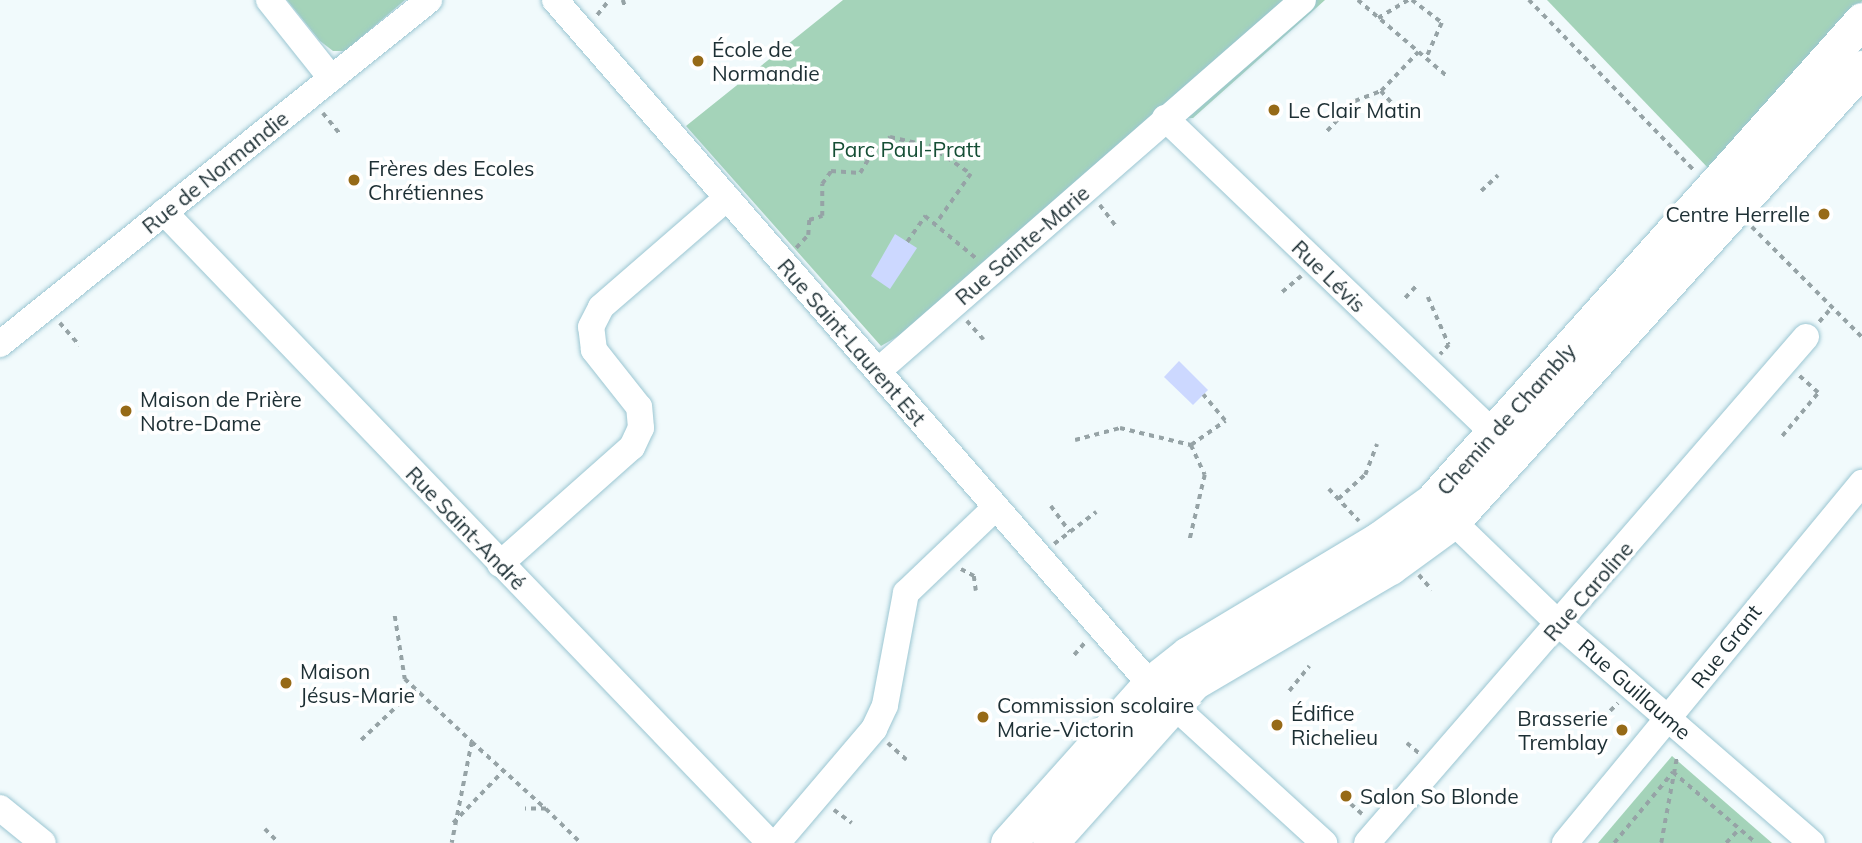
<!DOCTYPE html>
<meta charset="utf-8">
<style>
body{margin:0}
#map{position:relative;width:1862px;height:843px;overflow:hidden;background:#f1fafc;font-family:Mulish,sans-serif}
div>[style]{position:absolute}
.green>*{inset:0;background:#a4d3b9}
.water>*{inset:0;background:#ccd8ff}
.path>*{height:3.5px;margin-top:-1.75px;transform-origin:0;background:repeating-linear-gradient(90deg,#96a3a6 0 5px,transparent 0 10px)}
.roads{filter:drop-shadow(0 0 2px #9bc6d2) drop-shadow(0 0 2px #9bc6d2)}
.minor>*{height:26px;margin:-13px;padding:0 13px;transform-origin:13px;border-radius:13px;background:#fff}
.major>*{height:35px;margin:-17.5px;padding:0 17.5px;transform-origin:17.5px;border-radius:17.5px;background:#fff}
.dots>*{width:19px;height:19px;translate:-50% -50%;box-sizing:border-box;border:4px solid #fff;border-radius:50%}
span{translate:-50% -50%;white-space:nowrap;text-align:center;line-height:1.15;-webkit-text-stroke:7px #fff;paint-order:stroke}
.poi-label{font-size:21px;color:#1d2f34}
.left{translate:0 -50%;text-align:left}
.right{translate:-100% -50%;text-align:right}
.park-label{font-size:21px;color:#154e35}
.street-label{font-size:21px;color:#1d2f34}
</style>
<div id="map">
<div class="green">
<div style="clip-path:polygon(287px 0,405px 0,345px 51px,333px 51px,320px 41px)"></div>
<div style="clip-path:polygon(843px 0,1325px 0,1193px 118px,1165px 119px,954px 304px,881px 346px,686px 126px)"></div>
<div style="clip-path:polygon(1547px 0,1862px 0,1862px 1px,1710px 170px)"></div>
<div style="clip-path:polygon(1672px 756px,1772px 843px,1598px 843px)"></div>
</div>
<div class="water">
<div style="clip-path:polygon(895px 234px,917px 248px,890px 289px,871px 276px)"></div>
<div style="clip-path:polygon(1179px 361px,1208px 390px,1193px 405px,1164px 377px)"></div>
</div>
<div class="path">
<div style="left:623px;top:0;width:6px;rotate:72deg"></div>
<div style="left:1358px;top:0;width:117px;rotate:40.5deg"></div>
<div style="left:1412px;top:0;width:38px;rotate:37deg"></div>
<div style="left:1442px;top:23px;width:39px;rotate:114deg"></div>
<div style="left:1529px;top:0;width:237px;rotate:45.9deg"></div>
<div style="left:597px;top:15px;width:19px;rotate:-51deg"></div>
<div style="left:1378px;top:18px;width:35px;rotate:-31deg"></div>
<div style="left:1381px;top:91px;width:38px;rotate:48deg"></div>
<div style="left:323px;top:113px;width:26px;rotate:51deg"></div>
<div style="left:1327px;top:131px;width:41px;rotate:-47deg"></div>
<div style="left:1355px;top:101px;width:28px;rotate:-21deg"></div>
<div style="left:1381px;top:91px;width:54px;rotate:-46.5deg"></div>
<div style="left:1481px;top:191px;width:23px;rotate:-43deg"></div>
<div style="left:1100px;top:205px;width:26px;rotate:53deg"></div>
<div style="left:1752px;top:227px;width:156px;rotate:45deg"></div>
<div style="left:907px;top:242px;width:32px;rotate:-55deg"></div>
<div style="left:925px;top:216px;width:67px;rotate:39.6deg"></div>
<div style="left:796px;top:248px;width:18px;rotate:-47deg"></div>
<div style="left:808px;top:235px;width:15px;rotate:-86deg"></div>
<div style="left:809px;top:220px;width:14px;rotate:-17deg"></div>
<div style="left:822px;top:216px;width:32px;rotate:-90deg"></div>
<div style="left:822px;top:184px;width:16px;rotate:-55deg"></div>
<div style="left:831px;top:171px;width:29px;rotate:4deg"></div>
<div style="left:860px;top:173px;width:26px;rotate:-59deg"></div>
<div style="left:873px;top:151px;width:22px;rotate:-39deg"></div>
<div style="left:890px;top:137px;width:41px;rotate:12.7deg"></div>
<div style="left:930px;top:146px;width:50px;rotate:34.3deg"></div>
<div style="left:971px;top:174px;width:61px;rotate:125deg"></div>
<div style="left:1282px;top:292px;width:25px;rotate:-40deg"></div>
<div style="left:1428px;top:297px;width:52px;rotate:66.4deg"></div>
<div style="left:1449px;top:345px;width:13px;rotate:132deg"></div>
<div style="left:1405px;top:298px;width:16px;rotate:-47deg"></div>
<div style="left:967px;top:321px;width:25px;rotate:48deg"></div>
<div style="left:1819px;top:322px;width:20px;rotate:-49deg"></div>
<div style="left:60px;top:323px;width:30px;rotate:49deg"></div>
<div style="left:1782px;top:436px;width:56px;rotate:-50.1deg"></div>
<div style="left:1818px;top:393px;width:27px;rotate:-138deg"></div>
<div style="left:1075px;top:440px;width:47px;rotate:-14.9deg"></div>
<div style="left:1120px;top:428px;width:73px;rotate:13.5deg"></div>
<div style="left:1191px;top:445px;width:33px;rotate:65deg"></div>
<div style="left:1205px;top:475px;width:66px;rotate:103.2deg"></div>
<div style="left:1191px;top:445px;width:42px;rotate:-35.2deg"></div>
<div style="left:1225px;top:421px;width:34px;rotate:-130deg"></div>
<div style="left:1329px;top:489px;width:44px;rotate:46.8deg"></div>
<div style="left:1338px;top:499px;width:36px;rotate:-42deg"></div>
<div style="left:1365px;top:475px;width:33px;rotate:-69deg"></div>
<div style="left:1051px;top:506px;width:32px;rotate:54deg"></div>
<div style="left:1054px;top:544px;width:53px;rotate:-37.3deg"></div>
<div style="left:961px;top:569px;width:15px;rotate:28deg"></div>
<div style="left:974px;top:576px;width:15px;rotate:82deg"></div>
<div style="left:1419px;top:575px;width:20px;rotate:49deg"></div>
<div style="left:395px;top:616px;width:64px;rotate:81deg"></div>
<div style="left:405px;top:679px;width:92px;rotate:43.2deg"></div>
<div style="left:472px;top:742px;width:103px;rotate:101.2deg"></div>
<div style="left:1074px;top:655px;width:18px;rotate:-49deg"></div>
<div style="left:1289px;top:691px;width:32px;rotate:-51deg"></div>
<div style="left:1610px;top:711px;width:11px;rotate:-45deg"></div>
<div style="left:361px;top:740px;width:74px;rotate:-43.4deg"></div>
<div style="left:472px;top:742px;width:100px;rotate:42.2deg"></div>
<div style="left:546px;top:809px;width:21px;rotate:180deg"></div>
<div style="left:888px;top:743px;width:25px;rotate:42deg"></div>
<div style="left:1407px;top:743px;width:16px;rotate:40deg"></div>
<div style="left:1351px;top:804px;width:15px;rotate:42deg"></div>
<div style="left:546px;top:809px;width:49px;rotate:44.2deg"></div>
<div style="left:834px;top:810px;width:22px;rotate:36deg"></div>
<div style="left:453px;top:823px;width:74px;rotate:-46.1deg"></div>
<div style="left:265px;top:829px;width:20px;rotate:45deg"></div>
<div style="left:1614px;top:843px;width:92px;rotate:-50.3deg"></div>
<div style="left:1673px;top:772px;width:109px;rotate:40.5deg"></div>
<div style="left:1661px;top:843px;width:88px;rotate:-79.6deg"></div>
<div style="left:1726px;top:843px;width:19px;rotate:-47deg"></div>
</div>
<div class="roads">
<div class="minor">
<div style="left:269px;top:0;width:100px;rotate:51.5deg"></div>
<div style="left:555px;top:0;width:907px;rotate:48.98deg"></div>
<div style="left:1150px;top:684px;width:236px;rotate:42.4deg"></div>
<div style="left:1165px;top:118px;width:456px;rotate:43.8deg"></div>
<div style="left:164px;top:212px;width:875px;rotate:46.16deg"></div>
<div style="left:0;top:344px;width:550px;rotate:-38.72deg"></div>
<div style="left:878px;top:371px;width:564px;rotate:-41.12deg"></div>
<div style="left:1441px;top:510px;width:165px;rotate:44deg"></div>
<div style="left:1560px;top:625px;width:333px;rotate:40.9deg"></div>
<div style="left:500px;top:564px;width:176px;rotate:-41.6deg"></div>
<div style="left:632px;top:447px;width:21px;rotate:-65deg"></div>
<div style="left:641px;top:428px;width:21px;rotate:-95deg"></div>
<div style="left:639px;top:407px;width:73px;rotate:-128.3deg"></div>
<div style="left:594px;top:350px;width:23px;rotate:-97deg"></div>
<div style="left:591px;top:327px;width:22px;rotate:-63deg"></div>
<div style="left:601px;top:307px;width:167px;rotate:-40.9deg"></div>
<div style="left:0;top:808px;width:55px;rotate:39.1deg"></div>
<div style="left:777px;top:843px;width:150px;rotate:-49.6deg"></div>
<div style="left:874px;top:729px;width:26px;rotate:-65deg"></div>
<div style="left:885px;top:705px;width:114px;rotate:-79.4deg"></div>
<div style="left:906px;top:593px;width:124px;rotate:-43.7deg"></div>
<div style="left:1367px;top:843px;width:670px;rotate:-49.06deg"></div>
<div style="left:1565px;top:843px;width:467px;rotate:-50.5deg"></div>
</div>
<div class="major">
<div style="left:1008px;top:843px;width:213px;rotate:-48.2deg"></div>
<div style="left:1150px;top:684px;width:48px;rotate:-38.3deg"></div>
<div style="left:1188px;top:654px;width:222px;rotate:-31deg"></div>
<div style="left:1378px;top:540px;width:67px;rotate:-35.8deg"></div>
<div style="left:1432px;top:501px;width:645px;rotate:-48.2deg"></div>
<div style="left:1050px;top:843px;width:216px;rotate:-48.2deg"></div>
<div style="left:1194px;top:682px;width:227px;rotate:-30.4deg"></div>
<div style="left:1390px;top:567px;width:77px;rotate:-36deg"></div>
<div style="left:1452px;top:522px;width:612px;rotate:-47.92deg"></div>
</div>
</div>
<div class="dots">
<div style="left:698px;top:61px;background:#966a17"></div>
<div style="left:1274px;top:110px;background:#966a17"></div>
<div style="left:354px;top:180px;background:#966a17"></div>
<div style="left:1824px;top:214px;background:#966a17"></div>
<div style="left:126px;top:411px;background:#966a17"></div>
<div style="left:286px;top:683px;background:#966a17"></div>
<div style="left:983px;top:717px;background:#966a17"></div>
<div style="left:1277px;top:725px;background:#966a17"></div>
<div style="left:1622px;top:730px;background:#966a17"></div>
<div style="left:1346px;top:796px;background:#966a17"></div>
</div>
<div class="poi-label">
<span class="left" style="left:712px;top:61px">École de<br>Normandie</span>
<span class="left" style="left:1288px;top:110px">Le Clair Matin</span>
<span class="left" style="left:368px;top:180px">Frères des Ecoles<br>Chrétiennes</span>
<span class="right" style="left:1810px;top:214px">Centre Herrelle</span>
<span class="left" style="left:140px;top:411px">Maison de Prière<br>Notre-Dame</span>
<span class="left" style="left:300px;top:683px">Maison<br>Jésus-Marie</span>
<span class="left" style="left:997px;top:717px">Commission scolaire<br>Marie-Victorin</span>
<span class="left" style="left:1291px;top:725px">Édifice<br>Richelieu</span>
<span class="right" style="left:1608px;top:730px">Brasserie<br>Tremblay</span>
<span class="left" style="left:1360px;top:796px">Salon So Blonde</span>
</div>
<div class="park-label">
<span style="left:906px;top:149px">Parc Paul-Pratt</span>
</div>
<div class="street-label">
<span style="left:215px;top:172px;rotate:-39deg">Rue de Normandie</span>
<span style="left:1022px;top:245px;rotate:-41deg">Rue Sainte-Marie</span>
<span style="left:1329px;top:276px;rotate:44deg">Rue Lévis</span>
<span style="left:852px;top:342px;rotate:49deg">Rue Saint-Laurent Est</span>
<span style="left:1506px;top:419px;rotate:-48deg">Chemin de Chambly</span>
<span style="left:466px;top:528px;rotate:46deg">Rue Saint-André</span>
<span style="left:1588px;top:591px;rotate:-49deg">Rue Caroline</span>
<span style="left:1726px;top:646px;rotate:-52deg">Rue Grant</span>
<span style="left:1635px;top:689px;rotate:41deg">Rue Guillaume</span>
</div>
</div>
